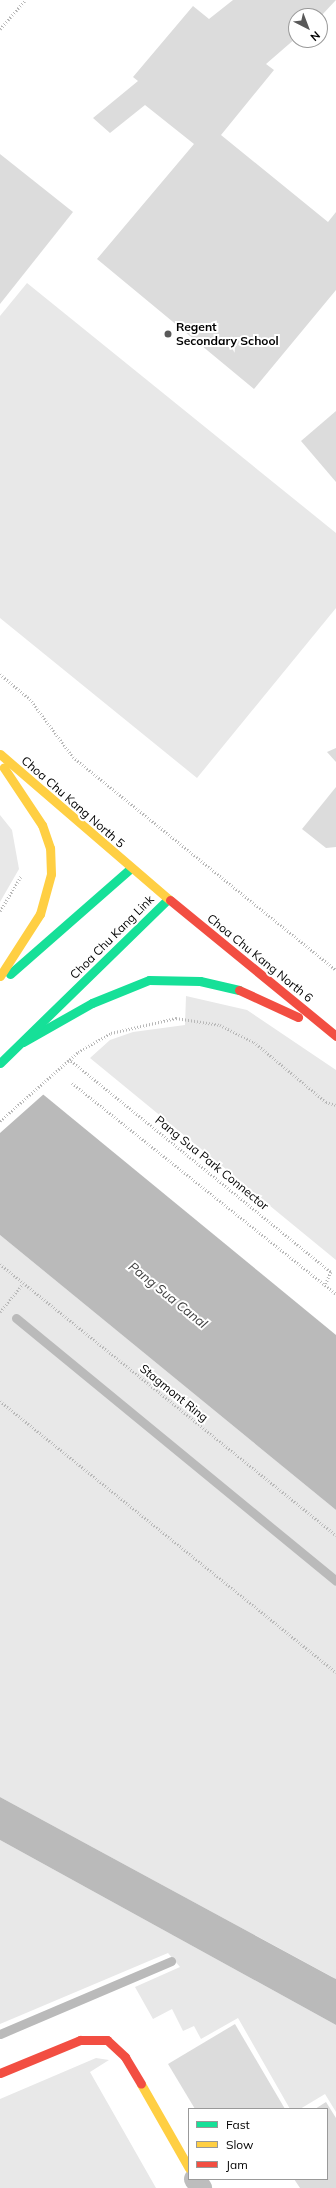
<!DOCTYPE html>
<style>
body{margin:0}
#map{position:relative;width:336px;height:2188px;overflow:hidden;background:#fff;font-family:Mulish,sans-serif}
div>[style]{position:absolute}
.green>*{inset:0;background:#e8e8e8}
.water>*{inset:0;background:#bababa}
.pier>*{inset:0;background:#fff}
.stream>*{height:9px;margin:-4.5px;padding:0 4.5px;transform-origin:4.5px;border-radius:4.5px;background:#bababa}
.building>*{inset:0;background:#dcdcdc}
.path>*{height:2.5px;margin-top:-1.25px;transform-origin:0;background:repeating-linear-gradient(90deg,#b8b8b8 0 1px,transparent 0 3px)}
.street>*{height:22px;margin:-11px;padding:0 11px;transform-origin:11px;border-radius:11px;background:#bdbdbd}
.fast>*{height:9px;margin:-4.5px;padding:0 4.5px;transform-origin:4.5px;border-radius:4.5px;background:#16e098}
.slow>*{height:9px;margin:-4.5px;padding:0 4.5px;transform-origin:4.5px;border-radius:4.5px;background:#ffcf43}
.jam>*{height:9px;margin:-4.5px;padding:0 4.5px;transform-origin:4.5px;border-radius:4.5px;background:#f24e42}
.dots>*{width:11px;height:11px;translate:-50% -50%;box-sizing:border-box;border:2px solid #fff;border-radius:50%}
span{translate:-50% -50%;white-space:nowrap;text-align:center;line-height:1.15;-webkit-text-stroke:4px #fff;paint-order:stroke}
.poi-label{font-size:12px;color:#000;font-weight:700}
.left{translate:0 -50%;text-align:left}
.street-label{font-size:12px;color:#000}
.water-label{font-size:13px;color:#3e3e3e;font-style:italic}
.legend{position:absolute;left:188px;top:2108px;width:140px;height:72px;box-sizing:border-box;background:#fff;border:1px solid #999;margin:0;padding:5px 7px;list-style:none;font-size:12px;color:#000}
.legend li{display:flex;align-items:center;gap:8px;height:20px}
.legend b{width:20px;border:1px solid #999}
.north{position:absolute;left:288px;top:8px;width:40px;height:40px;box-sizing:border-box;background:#fff;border:1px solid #999;border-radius:50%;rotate:138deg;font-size:11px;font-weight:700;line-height:16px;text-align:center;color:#000}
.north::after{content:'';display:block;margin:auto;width:14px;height:18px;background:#595959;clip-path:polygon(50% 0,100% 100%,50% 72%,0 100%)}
</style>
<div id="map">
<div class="green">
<div style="clip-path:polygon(27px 283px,336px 533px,336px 608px,197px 778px,0 618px,0 316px)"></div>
<div style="clip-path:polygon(0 815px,12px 830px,19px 869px,0 902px)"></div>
<div style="clip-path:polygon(186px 996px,247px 1010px,336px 1070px,336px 1260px,90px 1058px,110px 1040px,133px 1032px,185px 1025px)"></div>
<div style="clip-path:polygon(0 1235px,336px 1510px,336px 1979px,0 1797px)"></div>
<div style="clip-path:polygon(0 1840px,336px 2025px,336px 2112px,325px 2094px,300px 2109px,290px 2109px,238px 2018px,201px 2039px,194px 2026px,183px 2031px,172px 2009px,153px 2019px,135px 1987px,180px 1967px,168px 1953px,0 2024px)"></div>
<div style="clip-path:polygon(96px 2058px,109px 2060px,90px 2072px,156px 2188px,0 2188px,0 2099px)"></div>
</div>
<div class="water">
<div style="clip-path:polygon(0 1059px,336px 1335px,336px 1510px,0 1235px)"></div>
<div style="clip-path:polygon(0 1797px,332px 1977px,336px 1979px,336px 2025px,0 1840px)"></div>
</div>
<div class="pier">
<div style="clip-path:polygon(0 1057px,45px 1093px,0 1133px)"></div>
</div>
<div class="stream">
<div style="left:16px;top:1318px;width:414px;rotate:39.4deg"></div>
<div style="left:0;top:2034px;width:186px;rotate:-23.1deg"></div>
</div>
<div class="building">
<div style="clip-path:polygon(233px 0,336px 0,321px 16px,296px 16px,296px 38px,266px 64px,274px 70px,221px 135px,328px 222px,336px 212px,336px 290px,254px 389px,97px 259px,194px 144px,145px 105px,110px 133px,93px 118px,138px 81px,133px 77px,193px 6px,209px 19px)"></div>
<div style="clip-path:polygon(0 154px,73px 212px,0 304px)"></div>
<div style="clip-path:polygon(336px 411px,336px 482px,301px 441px)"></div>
<div style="clip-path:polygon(336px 748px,336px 762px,327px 752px)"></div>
<div style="clip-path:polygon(336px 787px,336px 847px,326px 848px,302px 829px)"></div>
<div style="clip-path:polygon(235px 2024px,285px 2109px,195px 2109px,168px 2064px)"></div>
<div style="clip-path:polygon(326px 2102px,336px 2118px,336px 2188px,300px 2188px,294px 2179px,327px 2179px,327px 2109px,315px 2109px)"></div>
</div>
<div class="path">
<div style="left:0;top:29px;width:38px;rotate:-49deg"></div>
<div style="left:0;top:674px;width:39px;rotate:40deg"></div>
<div style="left:30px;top:699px;width:72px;rotate:53.4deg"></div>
<div style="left:73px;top:757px;width:338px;rotate:39deg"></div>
<div style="left:0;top:911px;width:41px;rotate:-59deg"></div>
<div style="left:69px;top:1059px;width:338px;rotate:39.1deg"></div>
<div style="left:331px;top:1272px;width:15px;rotate:113deg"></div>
<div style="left:72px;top:1083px;width:338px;rotate:38.6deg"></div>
<div style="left:0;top:1121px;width:104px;rotate:-41.5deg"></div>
<div style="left:78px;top:1052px;width:38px;rotate:-30deg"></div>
<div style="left:111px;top:1033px;width:67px;rotate:-13deg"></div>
<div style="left:176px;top:1018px;width:45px;rotate:9deg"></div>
<div style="left:220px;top:1025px;width:38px;rotate:27deg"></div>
<div style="left:254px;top:1042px;width:94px;rotate:39.8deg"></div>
<div style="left:326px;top:1102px;width:10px;rotate:17deg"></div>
<div style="left:0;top:1264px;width:432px;rotate:38.9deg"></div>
<div style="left:0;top:1312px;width:36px;rotate:-51deg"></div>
<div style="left:0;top:1401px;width:432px;rotate:38.9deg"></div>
</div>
<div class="street">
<div style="left:195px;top:2179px;width:11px;rotate:56deg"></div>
</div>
<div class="fast">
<div style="left:10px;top:974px;width:161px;rotate:-41.2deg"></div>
<div style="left:23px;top:1042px;width:79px;rotate:-29.5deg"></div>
<div style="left:92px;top:1003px;width:61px;rotate:-22deg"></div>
<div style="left:149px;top:980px;width:51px;rotate:1.1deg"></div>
<div style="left:200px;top:981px;width:40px;rotate:13deg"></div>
<div style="left:0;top:1063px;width:235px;rotate:-44.3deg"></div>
</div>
<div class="slow">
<div style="left:0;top:754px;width:224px;rotate:40.7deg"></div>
<div style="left:0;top:976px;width:74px;rotate:-57.2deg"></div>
<div style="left:40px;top:914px;width:41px;rotate:-74.6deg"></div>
<div style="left:51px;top:874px;width:26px;rotate:-92deg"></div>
<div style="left:50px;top:848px;width:24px;rotate:-109deg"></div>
<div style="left:42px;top:825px;width:69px;rotate:-123.7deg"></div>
<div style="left:141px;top:2084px;width:97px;rotate:60.3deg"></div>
</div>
<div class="jam">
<div style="left:170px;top:900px;width:215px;rotate:39.3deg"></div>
<div style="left:239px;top:990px;width:65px;rotate:24.6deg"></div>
<div style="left:0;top:2073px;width:87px;rotate:-22.4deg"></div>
<div style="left:80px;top:2040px;width:27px"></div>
<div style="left:107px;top:2040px;width:25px;rotate:43deg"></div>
<div style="left:125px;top:2057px;width:31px;rotate:59deg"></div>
</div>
<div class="dots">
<div style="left:168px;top:334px;background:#595959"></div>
</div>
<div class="poi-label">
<span class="left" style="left:176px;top:334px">Regent<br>Secondary School</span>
</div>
<div class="street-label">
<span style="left:73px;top:802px;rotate:41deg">Choa Chu Kang North 5</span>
<span style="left:112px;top:937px;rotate:-45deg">Choa Chu Kang Link</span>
<span style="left:260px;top:958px;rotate:39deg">Choa Chu Kang North 6</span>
<span style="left:212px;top:1163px;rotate:39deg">Pang Sua Park Connector</span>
<span style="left:174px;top:1393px;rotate:39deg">Stagmont Ring</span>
</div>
<div class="water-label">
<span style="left:168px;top:1295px;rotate:39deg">Pang Sua Canal</span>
</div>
<ul class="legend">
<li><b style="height:5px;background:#16e098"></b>Fast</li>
<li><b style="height:5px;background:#ffcf43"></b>Slow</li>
<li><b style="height:5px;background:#f24e42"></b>Jam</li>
</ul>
<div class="north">N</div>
</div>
